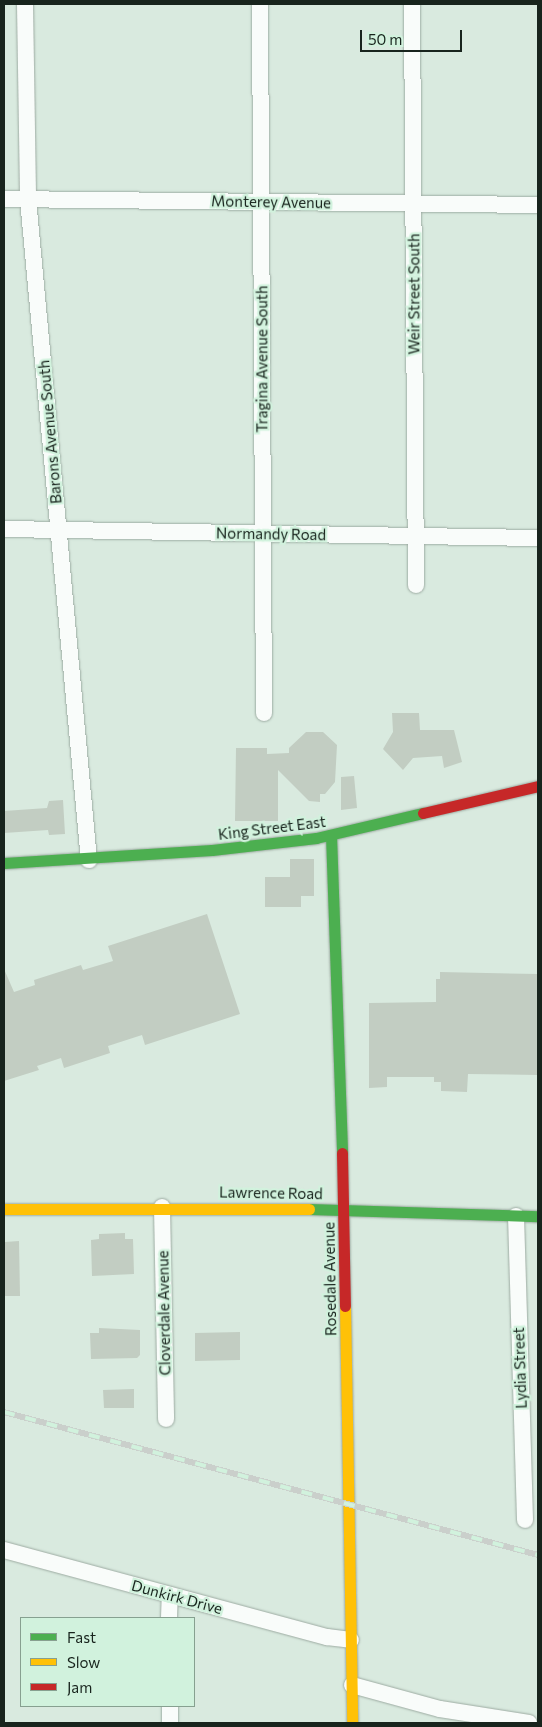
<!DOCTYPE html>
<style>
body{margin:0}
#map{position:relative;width:542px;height:1727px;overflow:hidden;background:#d9eadf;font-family:Commissioner,sans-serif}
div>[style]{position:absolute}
.building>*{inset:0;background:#c2cdc2}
.roads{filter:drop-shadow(0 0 1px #9daba2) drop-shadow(0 0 1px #9daba2)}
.street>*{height:16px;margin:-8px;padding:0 8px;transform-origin:8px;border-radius:8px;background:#f9fcfa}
.fast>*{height:11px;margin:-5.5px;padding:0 5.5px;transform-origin:5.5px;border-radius:5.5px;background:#4caf50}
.slow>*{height:11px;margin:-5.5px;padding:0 5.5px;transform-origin:5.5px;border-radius:5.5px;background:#ffc107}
.jam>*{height:11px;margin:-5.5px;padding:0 5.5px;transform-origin:5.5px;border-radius:5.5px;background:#c62828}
.rail>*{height:5.5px;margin-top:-2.75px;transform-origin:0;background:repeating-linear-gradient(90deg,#d1f2dd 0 11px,#cacfcb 0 22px);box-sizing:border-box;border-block:1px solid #cacfcb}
span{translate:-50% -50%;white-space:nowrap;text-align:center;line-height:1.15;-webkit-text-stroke:4.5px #d1f2dd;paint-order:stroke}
.street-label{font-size:15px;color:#18241d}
.frame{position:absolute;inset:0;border:5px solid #18241d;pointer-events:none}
.legend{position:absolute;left:20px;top:1617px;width:175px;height:90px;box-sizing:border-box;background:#d1f2dd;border:1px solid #87a090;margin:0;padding:6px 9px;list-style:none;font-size:15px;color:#18241d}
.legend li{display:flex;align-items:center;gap:10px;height:25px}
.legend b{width:25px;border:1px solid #87a090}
.scale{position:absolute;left:360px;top:30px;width:102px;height:22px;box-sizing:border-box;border:2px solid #18241d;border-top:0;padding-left:6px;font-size:15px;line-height:18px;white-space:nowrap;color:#18241d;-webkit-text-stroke:4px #d1f2dd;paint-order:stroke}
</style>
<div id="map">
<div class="building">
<div style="clip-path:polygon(392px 713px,419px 713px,420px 730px,454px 730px,462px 762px,444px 768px,442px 756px,413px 758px,403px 770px,383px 749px,393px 732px)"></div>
<div style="clip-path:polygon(306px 732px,323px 732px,337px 745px,335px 782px,325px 794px,320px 794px,320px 802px,309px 801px,278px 770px,278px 821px,235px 821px,236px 748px,267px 748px,267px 754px,289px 753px,289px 748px)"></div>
<div style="clip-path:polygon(354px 776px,357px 808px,341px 810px,341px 777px)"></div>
<div style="clip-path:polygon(63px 800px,65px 834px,49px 835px,48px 830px,4px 833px,4px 811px,47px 808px,49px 801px)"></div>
<div style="clip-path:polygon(290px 859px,314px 859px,314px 896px,301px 896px,301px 907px,265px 907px,265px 877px,290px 877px)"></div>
<div style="clip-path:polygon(207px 914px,240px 1014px,145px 1045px,142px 1035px,108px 1046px,110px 1053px,64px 1068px,61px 1058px,37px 1066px,39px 1070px,4px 1081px,4px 969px,14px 992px,35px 985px,34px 980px,81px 965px,83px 970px,113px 961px,108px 946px)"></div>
<div style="clip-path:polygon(440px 972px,538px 974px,538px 1075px,468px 1074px,467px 1092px,441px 1091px,441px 1082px,434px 1082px,434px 1077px,387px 1077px,387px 1087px,369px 1088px,369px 1003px,436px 1002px,436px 979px,440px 979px)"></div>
<div style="clip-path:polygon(125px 1233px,125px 1239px,133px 1239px,134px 1274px,92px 1276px,91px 1240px,99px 1239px,99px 1234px)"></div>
<div style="clip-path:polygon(19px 1241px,20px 1296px,5px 1296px,5px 1242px)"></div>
<div style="clip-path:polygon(99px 1328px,140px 1330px,140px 1355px,137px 1358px,91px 1359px,90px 1333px,99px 1333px)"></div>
<div style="clip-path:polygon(240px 1332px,240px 1360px,195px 1361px,195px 1333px)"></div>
<div style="clip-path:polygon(134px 1389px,134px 1408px,104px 1408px,103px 1390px)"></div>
</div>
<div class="roads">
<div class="street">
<div style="left:25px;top:4px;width:195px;rotate:89.1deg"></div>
<div style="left:28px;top:199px;width:664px;rotate:84.73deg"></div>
<div style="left:260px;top:4px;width:709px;rotate:89.68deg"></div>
<div style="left:412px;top:4px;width:581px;rotate:89.61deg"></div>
<div style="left:4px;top:199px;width:534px;rotate:0.64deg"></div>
<div style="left:4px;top:529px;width:534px;rotate:0.97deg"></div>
<div style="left:162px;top:1207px;width:212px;rotate:88.9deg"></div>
<div style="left:516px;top:1216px;width:304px;rotate:88.3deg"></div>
<div style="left:4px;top:1550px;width:335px;rotate:15.1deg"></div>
<div style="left:327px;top:1637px;width:24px;rotate:7deg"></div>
<div style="left:169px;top:1618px;width:23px;rotate:-88deg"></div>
<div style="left:352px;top:1685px;width:91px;rotate:15.3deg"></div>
<div style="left:440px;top:1709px;width:90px;rotate:8.9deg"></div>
<div style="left:170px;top:1706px;width:17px;rotate:90deg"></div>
</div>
<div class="fast">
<div style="left:331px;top:835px;width:318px;rotate:88deg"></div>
<div style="left:4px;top:863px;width:208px;rotate:-3.6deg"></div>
<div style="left:212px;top:850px;width:105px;rotate:-6.6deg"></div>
<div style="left:316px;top:838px;width:110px;rotate:-13.2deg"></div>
<div style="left:309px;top:1209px;width:229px;rotate:1.8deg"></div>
</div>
<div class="slow">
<div style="left:4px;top:1209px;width:305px"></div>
<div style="left:345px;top:1306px;width:417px;rotate:89deg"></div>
</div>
<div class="jam">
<div style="left:423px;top:813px;width:118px;rotate:-13.2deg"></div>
<div style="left:342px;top:1153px;width:153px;rotate:88.9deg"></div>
</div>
</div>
<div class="rail">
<div style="left:4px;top:1412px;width:553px;rotate:14.99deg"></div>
</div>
<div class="street-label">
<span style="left:271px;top:202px;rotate:1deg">Monterey Avenue</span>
<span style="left:414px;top:294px;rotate:-90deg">Weir Street South</span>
<span style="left:262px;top:359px;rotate:-90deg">Tragina Avenue South</span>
<span style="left:50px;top:432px;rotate:-95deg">Barons Avenue South</span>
<span style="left:271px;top:534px;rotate:1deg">Normandy Road</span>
<span style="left:272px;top:828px;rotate:-7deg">King Street East</span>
<span style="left:271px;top:1193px;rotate:1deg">Lawrence Road</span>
<span style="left:330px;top:1279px;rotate:-91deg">Rosedale Avenue</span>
<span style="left:164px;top:1313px;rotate:-91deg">Cloverdale Avenue</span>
<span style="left:520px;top:1368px;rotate:-92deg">Lydia Street</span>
<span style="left:177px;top:1597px;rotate:15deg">Dunkirk Drive</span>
</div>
<div class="frame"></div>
<ul class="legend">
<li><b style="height:6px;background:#4caf50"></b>Fast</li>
<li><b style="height:6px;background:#ffc107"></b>Slow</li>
<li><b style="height:6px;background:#c62828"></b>Jam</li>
</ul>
<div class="scale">50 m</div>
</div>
